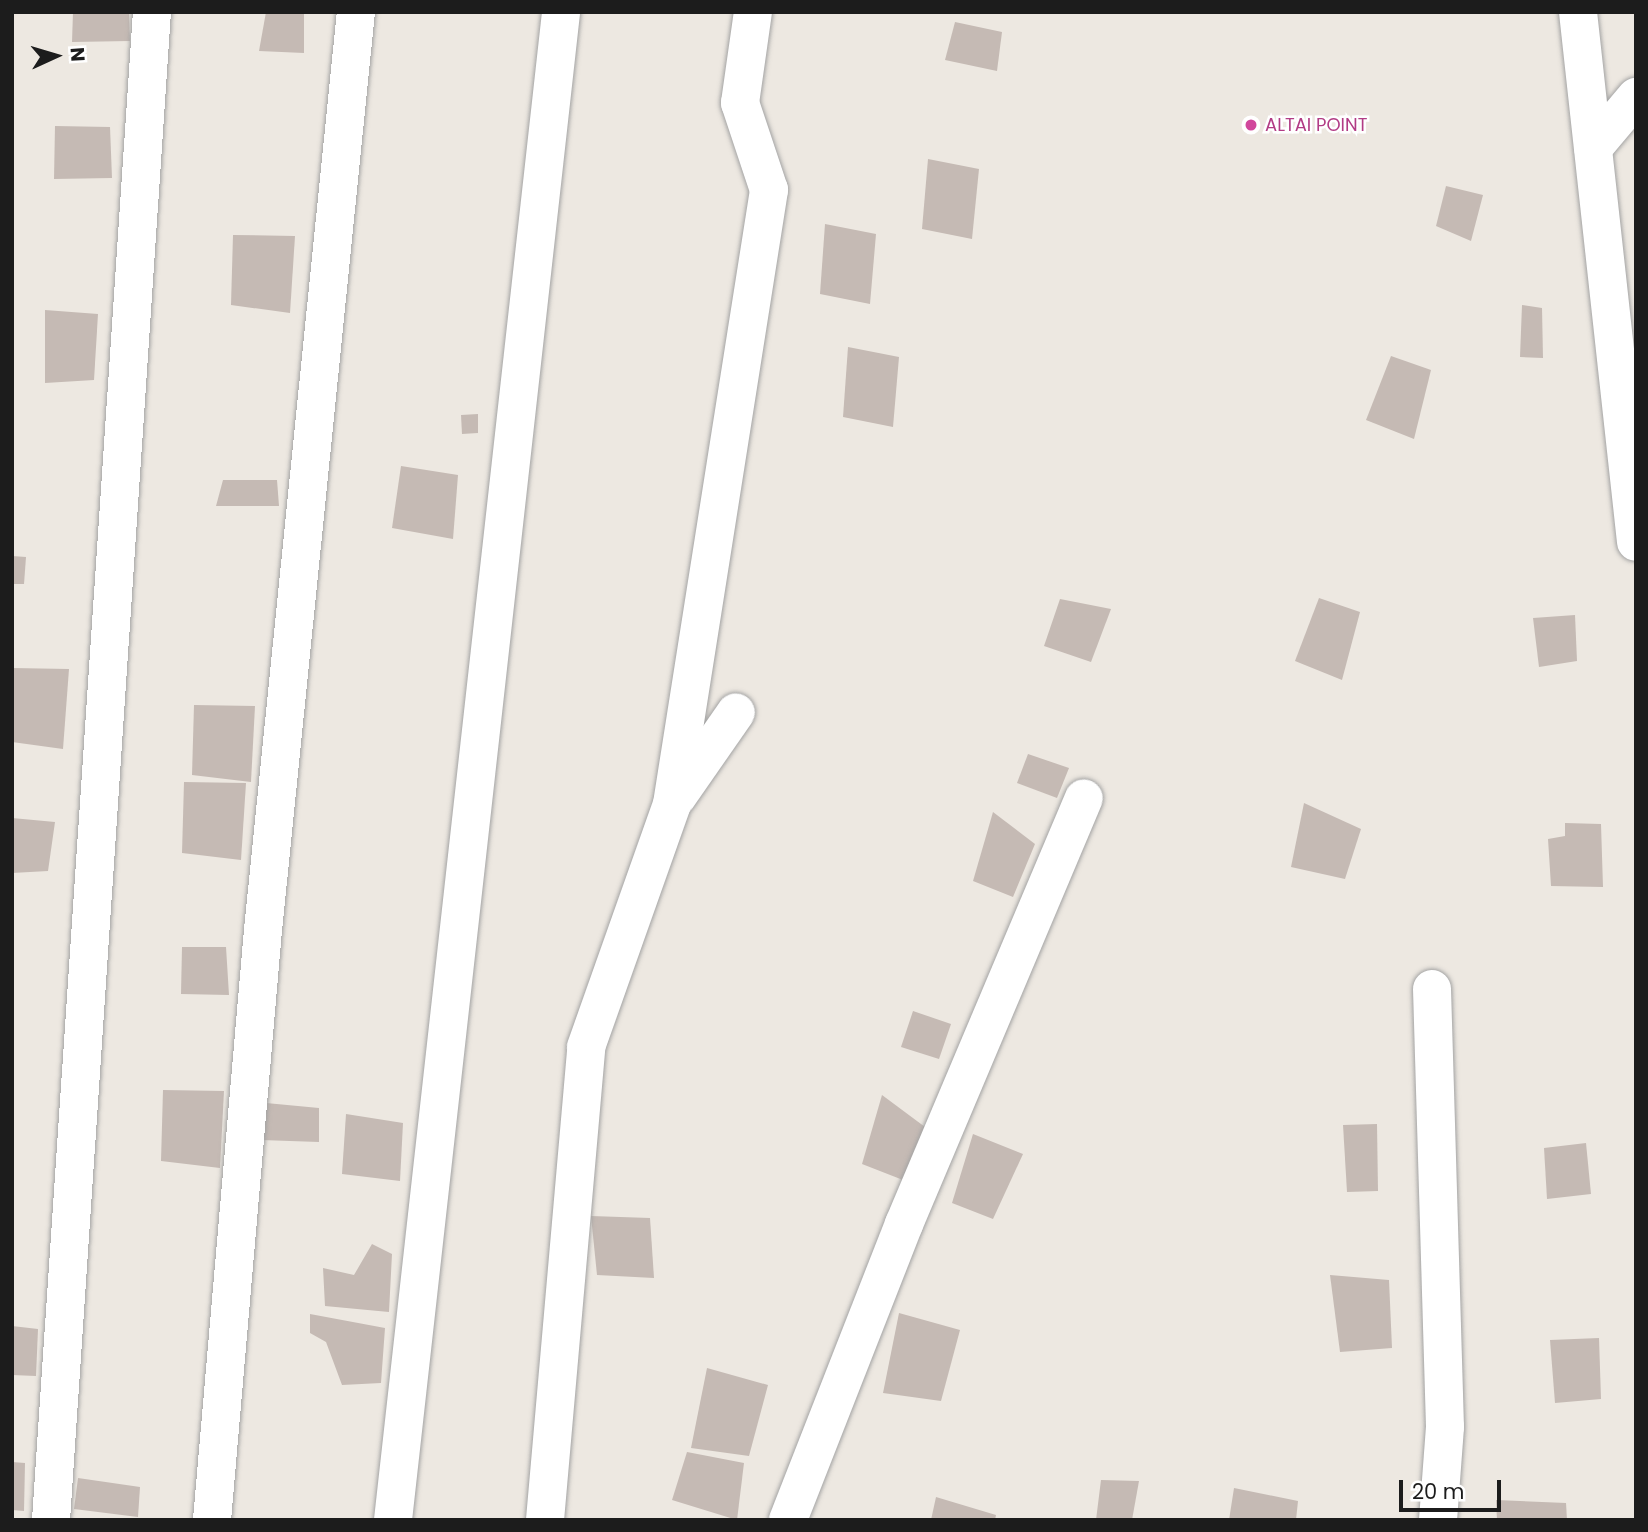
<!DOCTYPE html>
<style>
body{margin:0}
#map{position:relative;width:1648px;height:1532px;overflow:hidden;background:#ede8e1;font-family:Poppins,sans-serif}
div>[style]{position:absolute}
.building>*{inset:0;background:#c5bab4}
.roads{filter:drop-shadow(0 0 2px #a3a3a3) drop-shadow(0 0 2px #a3a3a3)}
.minor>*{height:38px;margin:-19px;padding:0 19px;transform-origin:19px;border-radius:19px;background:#fff}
.dots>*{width:19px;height:19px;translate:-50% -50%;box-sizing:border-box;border:4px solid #fff;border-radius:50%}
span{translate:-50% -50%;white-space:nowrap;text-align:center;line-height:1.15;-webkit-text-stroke:5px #fff;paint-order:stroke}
.hotel-label{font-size:18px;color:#b23c85}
.left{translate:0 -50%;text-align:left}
.frame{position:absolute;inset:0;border:14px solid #1c1c1c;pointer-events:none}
.north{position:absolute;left:21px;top:21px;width:70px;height:70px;-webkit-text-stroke:5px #fff;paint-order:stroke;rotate:86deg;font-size:19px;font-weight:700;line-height:28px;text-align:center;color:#1c1c1c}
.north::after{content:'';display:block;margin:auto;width:24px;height:32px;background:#1c1c1c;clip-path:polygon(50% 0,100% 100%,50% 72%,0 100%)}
.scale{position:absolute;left:1399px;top:1480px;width:102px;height:32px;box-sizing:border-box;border:4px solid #1c1c1c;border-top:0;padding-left:9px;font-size:21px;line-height:24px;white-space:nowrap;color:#1c1c1c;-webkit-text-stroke:5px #fff;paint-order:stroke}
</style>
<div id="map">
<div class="building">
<div style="clip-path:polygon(73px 12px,129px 12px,130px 41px,72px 42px)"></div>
<div style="clip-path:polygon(266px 12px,304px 14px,304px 53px,259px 51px)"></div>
<div style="clip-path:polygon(955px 22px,1002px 32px,997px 71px,945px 60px)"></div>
<div style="clip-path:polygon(55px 126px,110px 127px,112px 178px,54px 179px)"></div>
<div style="clip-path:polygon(928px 159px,979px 169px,972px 239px,922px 229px)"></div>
<div style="clip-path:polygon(1446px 186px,1483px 195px,1471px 241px,1436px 226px)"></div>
<div style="clip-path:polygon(825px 224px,876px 234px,870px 304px,820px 294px)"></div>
<div style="clip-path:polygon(233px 235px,295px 236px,290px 313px,231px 305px)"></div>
<div style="clip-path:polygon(1522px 305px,1542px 308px,1543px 358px,1520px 357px)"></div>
<div style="clip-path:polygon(45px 310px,98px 314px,94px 380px,45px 383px)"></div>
<div style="clip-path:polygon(848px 347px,899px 357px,893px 427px,843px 417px)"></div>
<div style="clip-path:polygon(1391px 356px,1431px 370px,1414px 439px,1366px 420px)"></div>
<div style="clip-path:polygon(478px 414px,478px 433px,462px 434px,461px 415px)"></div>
<div style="clip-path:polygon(401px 466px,458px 475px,453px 539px,392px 528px)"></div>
<div style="clip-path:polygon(223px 480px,277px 480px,279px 506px,216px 506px)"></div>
<div style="clip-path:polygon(12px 556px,26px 557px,24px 584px,12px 584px)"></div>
<div style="clip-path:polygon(1319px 598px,1360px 612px,1342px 680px,1295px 661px)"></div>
<div style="clip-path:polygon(1060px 599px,1111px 609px,1091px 662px,1044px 646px)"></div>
<div style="clip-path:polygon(1575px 615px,1577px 661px,1539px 667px,1533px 618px)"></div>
<div style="clip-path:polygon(12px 668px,69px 669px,63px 749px,12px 742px)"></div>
<div style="clip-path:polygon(194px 705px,255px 706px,251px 782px,192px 775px)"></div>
<div style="clip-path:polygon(1028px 754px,1069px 768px,1057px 798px,1017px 783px)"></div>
<div style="clip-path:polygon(184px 782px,246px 783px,241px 860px,182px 853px)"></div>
<div style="clip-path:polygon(1304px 803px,1361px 829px,1345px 879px,1291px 867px)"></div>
<div style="clip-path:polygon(993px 812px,1035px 844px,1013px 897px,973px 881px)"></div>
<div style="clip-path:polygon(12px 818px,55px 822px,48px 871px,12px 873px)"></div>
<div style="clip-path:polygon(1565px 823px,1601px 824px,1603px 887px,1551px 886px,1548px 839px,1565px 836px)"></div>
<div style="clip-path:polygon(182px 947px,226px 947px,229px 995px,181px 994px)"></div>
<div style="clip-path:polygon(913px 1011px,951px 1024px,939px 1059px,901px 1047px)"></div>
<div style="clip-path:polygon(163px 1090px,224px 1091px,220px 1168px,161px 1161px)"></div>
<div style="clip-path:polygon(882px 1095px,925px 1127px,903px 1180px,862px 1164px)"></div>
<div style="clip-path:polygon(266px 1103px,319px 1108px,319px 1142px,261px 1140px)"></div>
<div style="clip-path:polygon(346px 1114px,403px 1123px,400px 1181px,342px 1174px)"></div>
<div style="clip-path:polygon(1377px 1124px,1378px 1191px,1347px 1192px,1343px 1125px)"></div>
<div style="clip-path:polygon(973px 1134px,1023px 1154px,993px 1219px,952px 1203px)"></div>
<div style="clip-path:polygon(1586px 1143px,1591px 1194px,1547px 1199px,1544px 1148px)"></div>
<div style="clip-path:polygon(591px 1216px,650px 1218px,654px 1278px,597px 1275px)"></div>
<div style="clip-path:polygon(372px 1244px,392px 1254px,389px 1312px,325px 1306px,323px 1268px,354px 1275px)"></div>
<div style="clip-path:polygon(1330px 1275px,1389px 1280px,1392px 1348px,1340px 1352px)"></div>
<div style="clip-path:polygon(899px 1313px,960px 1330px,941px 1401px,883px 1393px)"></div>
<div style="clip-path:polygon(310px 1314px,385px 1328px,381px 1383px,342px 1385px,326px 1342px,310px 1333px)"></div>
<div style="clip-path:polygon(12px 1326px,38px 1329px,36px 1376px,12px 1375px)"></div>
<div style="clip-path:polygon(1599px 1338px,1601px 1399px,1555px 1403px,1550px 1340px)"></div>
<div style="clip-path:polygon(707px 1368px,768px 1385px,749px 1456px,691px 1448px)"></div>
<div style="clip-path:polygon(687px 1452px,744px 1463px,737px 1520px,672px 1500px)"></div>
<div style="clip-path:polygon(12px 1462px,25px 1463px,24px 1511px,12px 1510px)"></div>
<div style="clip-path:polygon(78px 1478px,140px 1487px,138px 1517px,74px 1509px)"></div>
<div style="clip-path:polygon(1101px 1480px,1139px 1481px,1132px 1520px,1096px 1520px)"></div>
<div style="clip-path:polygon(1234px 1488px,1298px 1501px,1296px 1520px,1229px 1520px)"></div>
<div style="clip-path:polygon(936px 1497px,996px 1515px,995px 1520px,931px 1520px)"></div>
<div style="clip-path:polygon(1496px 1500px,1566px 1503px,1567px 1520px,1497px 1520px)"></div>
</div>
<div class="roads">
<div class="minor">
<div style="left:1578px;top:12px;width:533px;rotate:83.75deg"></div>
<div style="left:1593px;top:148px;width:67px;rotate:-49.9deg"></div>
<div style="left:677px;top:797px;width:103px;rotate:-55.2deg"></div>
<div style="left:1432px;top:989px;width:438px;rotate:88.3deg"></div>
<div style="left:1445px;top:1427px;width:93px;rotate:94.3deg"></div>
<div style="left:51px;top:1520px;width:1511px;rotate:-86.17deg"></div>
<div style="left:212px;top:1520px;width:592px;rotate:-85.06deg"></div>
<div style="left:263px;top:930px;width:923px;rotate:-84.22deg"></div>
<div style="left:393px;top:1520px;width:1517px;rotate:-83.64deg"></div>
<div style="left:545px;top:1520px;width:475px;rotate:-85deg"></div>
<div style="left:586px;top:1047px;width:258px;rotate:-70.5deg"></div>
<div style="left:672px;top:804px;width:622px;rotate:-81.02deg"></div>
<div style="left:769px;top:190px;width:92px;rotate:-108.4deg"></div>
<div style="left:740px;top:103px;width:92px;rotate:-81.9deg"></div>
<div style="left:788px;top:1520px;width:318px;rotate:-68.6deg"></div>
<div style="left:904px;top:1224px;width:462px;rotate:-67.1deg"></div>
</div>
</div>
<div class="dots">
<div style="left:1251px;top:125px;background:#d1479c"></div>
</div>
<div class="hotel-label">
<span class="left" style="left:1265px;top:125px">ALTAI POINT</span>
</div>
<div class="frame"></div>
<div class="north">N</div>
<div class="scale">20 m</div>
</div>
